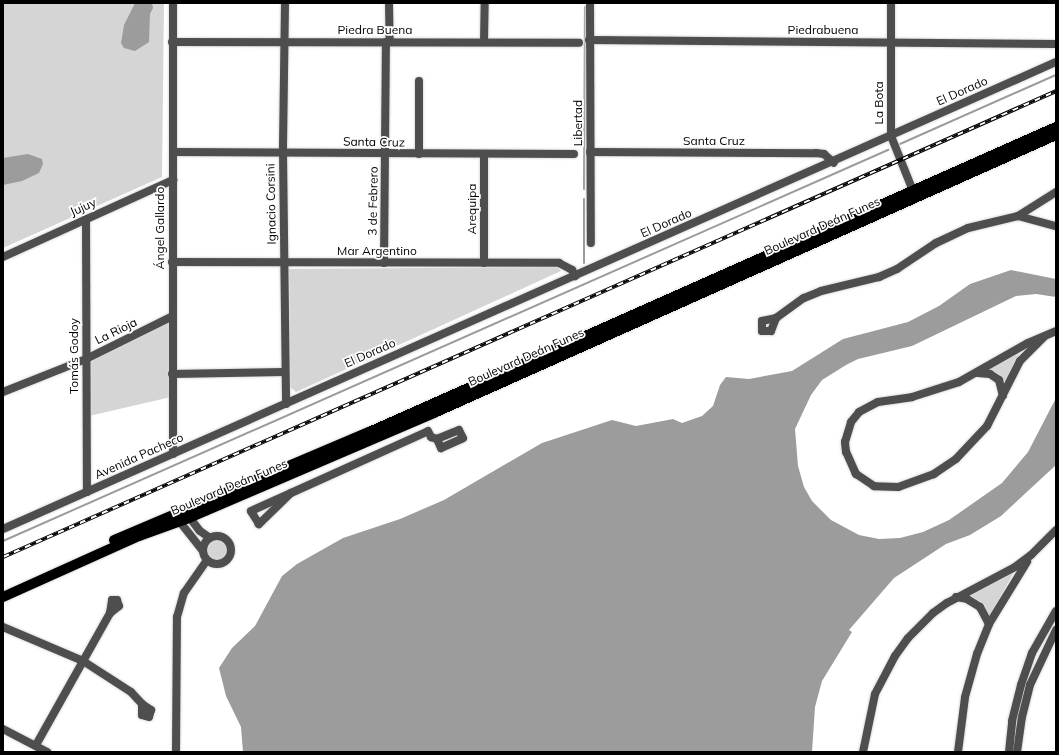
<!DOCTYPE html>
<meta charset="utf-8">
<style>
body{margin:0}
#map{position:relative;width:1059px;height:755px;overflow:hidden;background:#fff;font-family:Mulish,sans-serif}
div>[style]{position:absolute}
.green>*{inset:0;background:#d5d5d5}
.round{border-radius:50%}
.water>*{inset:0;background:#9c9c9c}
.stream>*{height:2px;margin:-1px;padding:0 1px;transform-origin:1px;border-radius:1px;background:#9c9c9c}
.roads{filter:drop-shadow(0 0 1px #dbdbdb) drop-shadow(0 0 1px #dbdbdb)}
.minor>*{height:8px;margin:-4px;padding:0 4px;transform-origin:4px;border-radius:4px;background:#4e4e4e}
.minor>.ring{margin:-4px;padding:0;box-sizing:content-box;background:none;border:8px solid #4e4e4e;border-radius:50%}
.major>*{height:10px;margin:-5px;padding:0 5px;transform-origin:5px;border-radius:5px;background:#000}
.rail>*{height:3.5px;margin-top:-1.75px;transform-origin:0;background:repeating-linear-gradient(90deg,#fff 0 6px,#000 0 12px);box-sizing:border-box;border-block:1px solid #000}
span{translate:-50% -50%;white-space:nowrap;text-align:center;line-height:1.15;-webkit-text-stroke:3.5px #fff;paint-order:stroke}
.street-label{font-size:12px;color:#000}
.frame{position:absolute;inset:0;border:4px solid #000;pointer-events:none}
</style>
<div id="map">
<div class="green">
<div style="clip-path:polygon(3px 3px,164px 3px,162px 177px,3px 248px)"></div>
<div style="clip-path:polygon(558px 267px,561px 271px,296px 392px,290px 387px,289px 269px)"></div>
<div style="clip-path:polygon(169px 322px,171px 397px,89px 416px,88px 360px)"></div>
<div style="clip-path:polygon(1021px 351px,1004px 383px,988px 370px)"></div>
<div class="round" style="left:205px;top:539px;width:22px;height:22px"></div>
<div style="clip-path:polygon(1014px 572px,990px 616px,966px 593px)"></div>
</div>
<div class="water">
<div style="clip-path:polygon(135px 3px,152px 3px,153px 8px,150px 14px,149px 42px,135px 51px,124px 48px,121px 43px,124px 25px)"></div>
<div style="clip-path:polygon(28px 154px,42px 159px,43px 164px,39px 173px,22px 181px,3px 185px,3px 158px)"></div>
<div style="clip-path:polygon(1011px 270px,1056px 279px,1056px 297px,1036px 294px,1016px 296px,912px 346px,858px 359px,846px 365px,822px 380px,811px 395px,795px 429px,798px 466px,804px 487px,812px 501px,831px 520px,859px 535px,879px 539px,900px 538px,923px 532px,949px 520px,1002px 483px,1028px 452px,1056px 398px,1056px 465px,1001px 516px,970px 535px,946px 544px,894px 578px,849px 630px,852px 632px,822px 681px,815px 707px,812px 752px,243px 752px,241px 727px,226px 696px,219px 668px,232px 648px,255px 626px,282px 576px,297px 564px,343px 538px,400px 519px,444px 500px,542px 443px,612px 420px,636px 426px,673px 419px,682px 423px,702px 416px,713px 406px,720px 385px,726px 377px,749px 379px,792px 371px,843px 339px,908px 322px,939px 306px,970px 284px)"></div>
</div>
<div class="stream">
<div style="left:900px;top:144px;width:171px;rotate:-23.9deg"></div>
<div style="left:584px;top:189px;width:182px;rotate:-89.7deg"></div>
<div style="left:584px;top:263px;width:64px;rotate:-90deg"></div>
<div style="left:3px;top:541px;width:968px;rotate:-23.84deg"></div>
</div>
<div class="roads">
<div class="minor">
<div style="left:173px;top:3px;width:451px;rotate:90deg"></div>
<div style="left:285px;top:3px;width:149px;rotate:90.8deg"></div>
<div style="left:283px;top:152px;width:252px;rotate:89.3deg"></div>
<div style="left:389px;top:3px;width:39px;rotate:89deg"></div>
<div style="left:590px;top:3px;width:240px;rotate:89.8deg"></div>
<div style="left:891px;top:3px;width:133px;rotate:90deg"></div>
<div style="left:891px;top:136px;width:65px;rotate:68.2deg"></div>
<div style="left:589px;top:40px;width:467px;rotate:0.5deg"></div>
<div style="left:172px;top:42px;width:407px;rotate:0.1deg"></div>
<div style="left:484px;top:42px;width:39px;rotate:-89deg"></div>
<div style="left:173px;top:152px;width:401px;rotate:0.3deg"></div>
<div style="left:590px;top:152px;width:226px;rotate:0.3deg"></div>
<div style="left:816px;top:153px;width:8px;rotate:7deg"></div>
<div style="left:824px;top:154px;width:13px;rotate:42deg"></div>
<div style="left:419px;top:154px;width:73px;rotate:-90deg"></div>
<div style="left:1018px;top:216px;width:45px;rotate:-32.3deg"></div>
<div style="left:86px;top:219px;width:273px;rotate:89.8deg"></div>
<div style="left:3px;top:257px;width:187px;rotate:-24.4deg"></div>
<div style="left:172px;top:262px;width:387px;rotate:0.1deg"></div>
<div style="left:559px;top:263px;width:15px;rotate:28deg"></div>
<div style="left:572px;top:270px;width:7px;rotate:63deg"></div>
<div style="left:384px;top:263px;width:221px;rotate:-89.5deg"></div>
<div style="left:484px;top:263px;width:109px;rotate:-90deg"></div>
<div style="left:776px;top:318px;width:34px;rotate:-36deg"></div>
<div style="left:804px;top:298px;width:18px;rotate:-22deg"></div>
<div style="left:821px;top:291px;width:60px;rotate:-13.6deg"></div>
<div style="left:879px;top:277px;width:20px;rotate:-24deg"></div>
<div style="left:897px;top:269px;width:47px;rotate:-33.7deg"></div>
<div style="left:936px;top:243px;width:35px;rotate:-25deg"></div>
<div style="left:968px;top:228px;width:51px;rotate:-13.5deg"></div>
<div style="left:1018px;top:216px;width:39px;rotate:15deg"></div>
<div style="left:776px;top:318px;width:14px;rotate:111deg"></div>
<div style="left:771px;top:331px;width:9px;rotate:180deg"></div>
<div style="left:762px;top:331px;width:10px;rotate:-90deg"></div>
<div style="left:762px;top:321px;width:14px;rotate:-12deg"></div>
<div style="left:1044px;top:337px;width:34px;rotate:135deg"></div>
<div style="left:1020px;top:361px;width:73px;rotate:116.9deg"></div>
<div style="left:987px;top:426px;width:45px;rotate:133.2deg"></div>
<div style="left:956px;top:459px;width:27px;rotate:146deg"></div>
<div style="left:934px;top:474px;width:38px;rotate:160deg"></div>
<div style="left:898px;top:487px;width:24px;rotate:-178deg"></div>
<div style="left:874px;top:486px;width:22px;rotate:-146deg"></div>
<div style="left:856px;top:474px;width:24px;rotate:-114deg"></div>
<div style="left:846px;top:452px;width:10px;rotate:-96deg"></div>
<div style="left:845px;top:442px;width:21px;rotate:-73deg"></div>
<div style="left:851px;top:422px;width:13px;rotate:-51deg"></div>
<div style="left:859px;top:412px;width:21px;rotate:-28deg"></div>
<div style="left:878px;top:402px;width:34px;rotate:-8deg"></div>
<div style="left:912px;top:397px;width:49px;rotate:-17.7deg"></div>
<div style="left:959px;top:382px;width:79px;rotate:-29.5deg"></div>
<div style="left:1028px;top:343px;width:30px;rotate:-23deg"></div>
<div style="left:978px;top:373px;width:12px;rotate:5deg"></div>
<div style="left:990px;top:374px;width:11px;rotate:34deg"></div>
<div style="left:999px;top:380px;width:16px;rotate:76deg"></div>
<div style="left:172px;top:374px;width:112px;rotate:-1deg"></div>
<div style="left:3px;top:392px;width:89px;rotate:-21.7deg"></div>
<div style="left:86px;top:359px;width:95px;rotate:-26.3deg"></div>
<div style="left:291px;top:493px;width:45px;rotate:135.9deg"></div>
<div style="left:259px;top:524px;width:15px;rotate:-122deg"></div>
<div style="left:251px;top:511px;width:44px;rotate:-24.2deg"></div>
<div style="left:291px;top:493px;width:150px;rotate:-24.3deg"></div>
<div style="left:428px;top:431px;width:7px;rotate:63deg"></div>
<div style="left:431px;top:437px;width:6px;rotate:18deg"></div>
<div style="left:437px;top:439px;width:10px;rotate:66deg"></div>
<div style="left:441px;top:448px;width:24px;rotate:-24deg"></div>
<div style="left:463px;top:438px;width:9px;rotate:-117deg"></div>
<div style="left:459px;top:430px;width:24px;rotate:158deg"></div>
<div style="left:187px;top:514px;width:21px;rotate:53deg"></div>
<div style="left:200px;top:531px;width:12px;rotate:35deg"></div>
<div style="left:176px;top:517px;width:43px;rotate:51.5deg"></div>
<div style="left:3px;top:529px;width:1152px;rotate:-23.92deg"></div>
<div class="ring" style="left:203px;top:536px;width:20px;height:20px"></div>
<div style="left:956px;top:597px;width:11px;rotate:10deg"></div>
<div style="left:967px;top:599px;width:15px;rotate:32deg"></div>
<div style="left:980px;top:607px;width:19px;rotate:62deg"></div>
<div style="left:112px;top:600px;width:5px"></div>
<div style="left:117px;top:600px;width:6px;rotate:72deg"></div>
<div style="left:119px;top:606px;width:11px;rotate:142deg"></div>
<div style="left:110px;top:613px;width:13px;rotate:-81deg"></div>
<div style="left:3px;top:627px;width:87px;rotate:23deg"></div>
<div style="left:83px;top:661px;width:57px;rotate:32.9deg"></div>
<div style="left:131px;top:692px;width:16px;rotate:47deg"></div>
<div style="left:142px;top:704px;width:11px;rotate:34deg"></div>
<div style="left:151px;top:710px;width:7px;rotate:106deg"></div>
<div style="left:149px;top:717px;width:7px;rotate:-164deg"></div>
<div style="left:142px;top:715px;width:11px;rotate:-90deg"></div>
<div style="left:3px;top:729px;width:50px;rotate:27.6deg"></div>
<div style="left:36px;top:745px;width:151px;rotate:-60.7deg"></div>
<div style="left:176px;top:752px;width:135px;rotate:-89.6deg"></div>
<div style="left:177px;top:617px;width:25px;rotate:-74deg"></div>
<div style="left:184px;top:593px;width:40px;rotate:-55.1deg"></div>
<div style="left:863px;top:752px;width:59px;rotate:-78.3deg"></div>
<div style="left:875px;top:694px;width:43px;rotate:-62.2deg"></div>
<div style="left:895px;top:656px;width:22px;rotate:-54deg"></div>
<div style="left:908px;top:638px;width:35px;rotate:-45deg"></div>
<div style="left:933px;top:613px;width:17px;rotate:-36deg"></div>
<div style="left:947px;top:603px;width:77px;rotate:-27.9deg"></div>
<div style="left:1015px;top:567px;width:20px;rotate:-37deg"></div>
<div style="left:1031px;top:555px;width:35px;rotate:-45deg"></div>
<div style="left:958px;top:752px;width:55px;rotate:-82.7deg"></div>
<div style="left:965px;top:697px;width:45px;rotate:-74.4deg"></div>
<div style="left:977px;top:654px;width:32px;rotate:-68deg"></div>
<div style="left:989px;top:624px;width:73px;rotate:-58.5deg"></div>
<div style="left:1009px;top:752px;width:31px;rotate:-84deg"></div>
<div style="left:1012px;top:721px;width:37px;rotate:-76deg"></div>
<div style="left:1021px;top:685px;width:34px;rotate:-71deg"></div>
<div style="left:1032px;top:653px;width:48px;rotate:-60.3deg"></div>
<div style="left:1017px;top:752px;width:35px;rotate:-82deg"></div>
<div style="left:1022px;top:717px;width:33px;rotate:-76deg"></div>
<div style="left:1030px;top:685px;width:61px;rotate:-64.7deg"></div>
</div>
<div class="major">
<div style="left:114px;top:540px;width:277px;rotate:-23deg"></div>
<div style="left:369px;top:432px;width:752px;rotate:-23.94deg"></div>
<div style="left:3px;top:597px;width:149px;rotate:-24.2deg"></div>
<div style="left:139px;top:536px;width:53px;rotate:-19.8deg"></div>
<div style="left:189px;top:518px;width:267px;rotate:-23.2deg"></div>
<div style="left:434px;top:413px;width:681px;rotate:-24.08deg"></div>
</div>
</div>
<div class="rail">
<div style="left:3px;top:557px;width:1152px;rotate:-23.87deg"></div>
</div>
<div class="street-label">
<span style="left:375px;top:30px">Piedra Buena</span>
<span style="left:823px;top:30px">Piedrabuena</span>
<span style="left:962px;top:91px;rotate:-24deg">El Dorado</span>
<span style="left:879px;top:103px;rotate:-90deg">La Bota</span>
<span style="left:578px;top:123px;rotate:-90deg">Libertad</span>
<span style="left:714px;top:141px">Santa Cruz</span>
<span style="left:374px;top:142px;rotate:1deg">Santa Cruz</span>
<span style="left:373px;top:201px;rotate:-89deg">3 de Febrero</span>
<span style="left:271px;top:204px;rotate:-91deg">Ignacio Corsini</span>
<span style="left:83px;top:207px;rotate:-24deg">Jujuy</span>
<span style="left:472px;top:209px;rotate:-90deg">Arequipa</span>
<span style="left:666px;top:223px;rotate:-24deg">El Dorado</span>
<span style="left:822px;top:226px;rotate:-24deg">Boulevard Deán Funes</span>
<span style="left:160px;top:228px;rotate:-90deg">Ángel Gallardo</span>
<span style="left:377px;top:251px">Mar Argentino</span>
<span style="left:116px;top:331px;rotate:-26deg">La Rioja</span>
<span style="left:370px;top:353px;rotate:-24deg">El Dorado</span>
<span style="left:74px;top:356px;rotate:-90deg">Tomás Godoy</span>
<span style="left:526px;top:357px;rotate:-24deg">Boulevard Deán Funes</span>
<span style="left:139px;top:456px;rotate:-24deg">Avenida Pacheco</span>
<span style="left:229px;top:487px;rotate:-23deg">Boulevard Deán Funes</span>
</div>
<div class="frame"></div>
</div>
